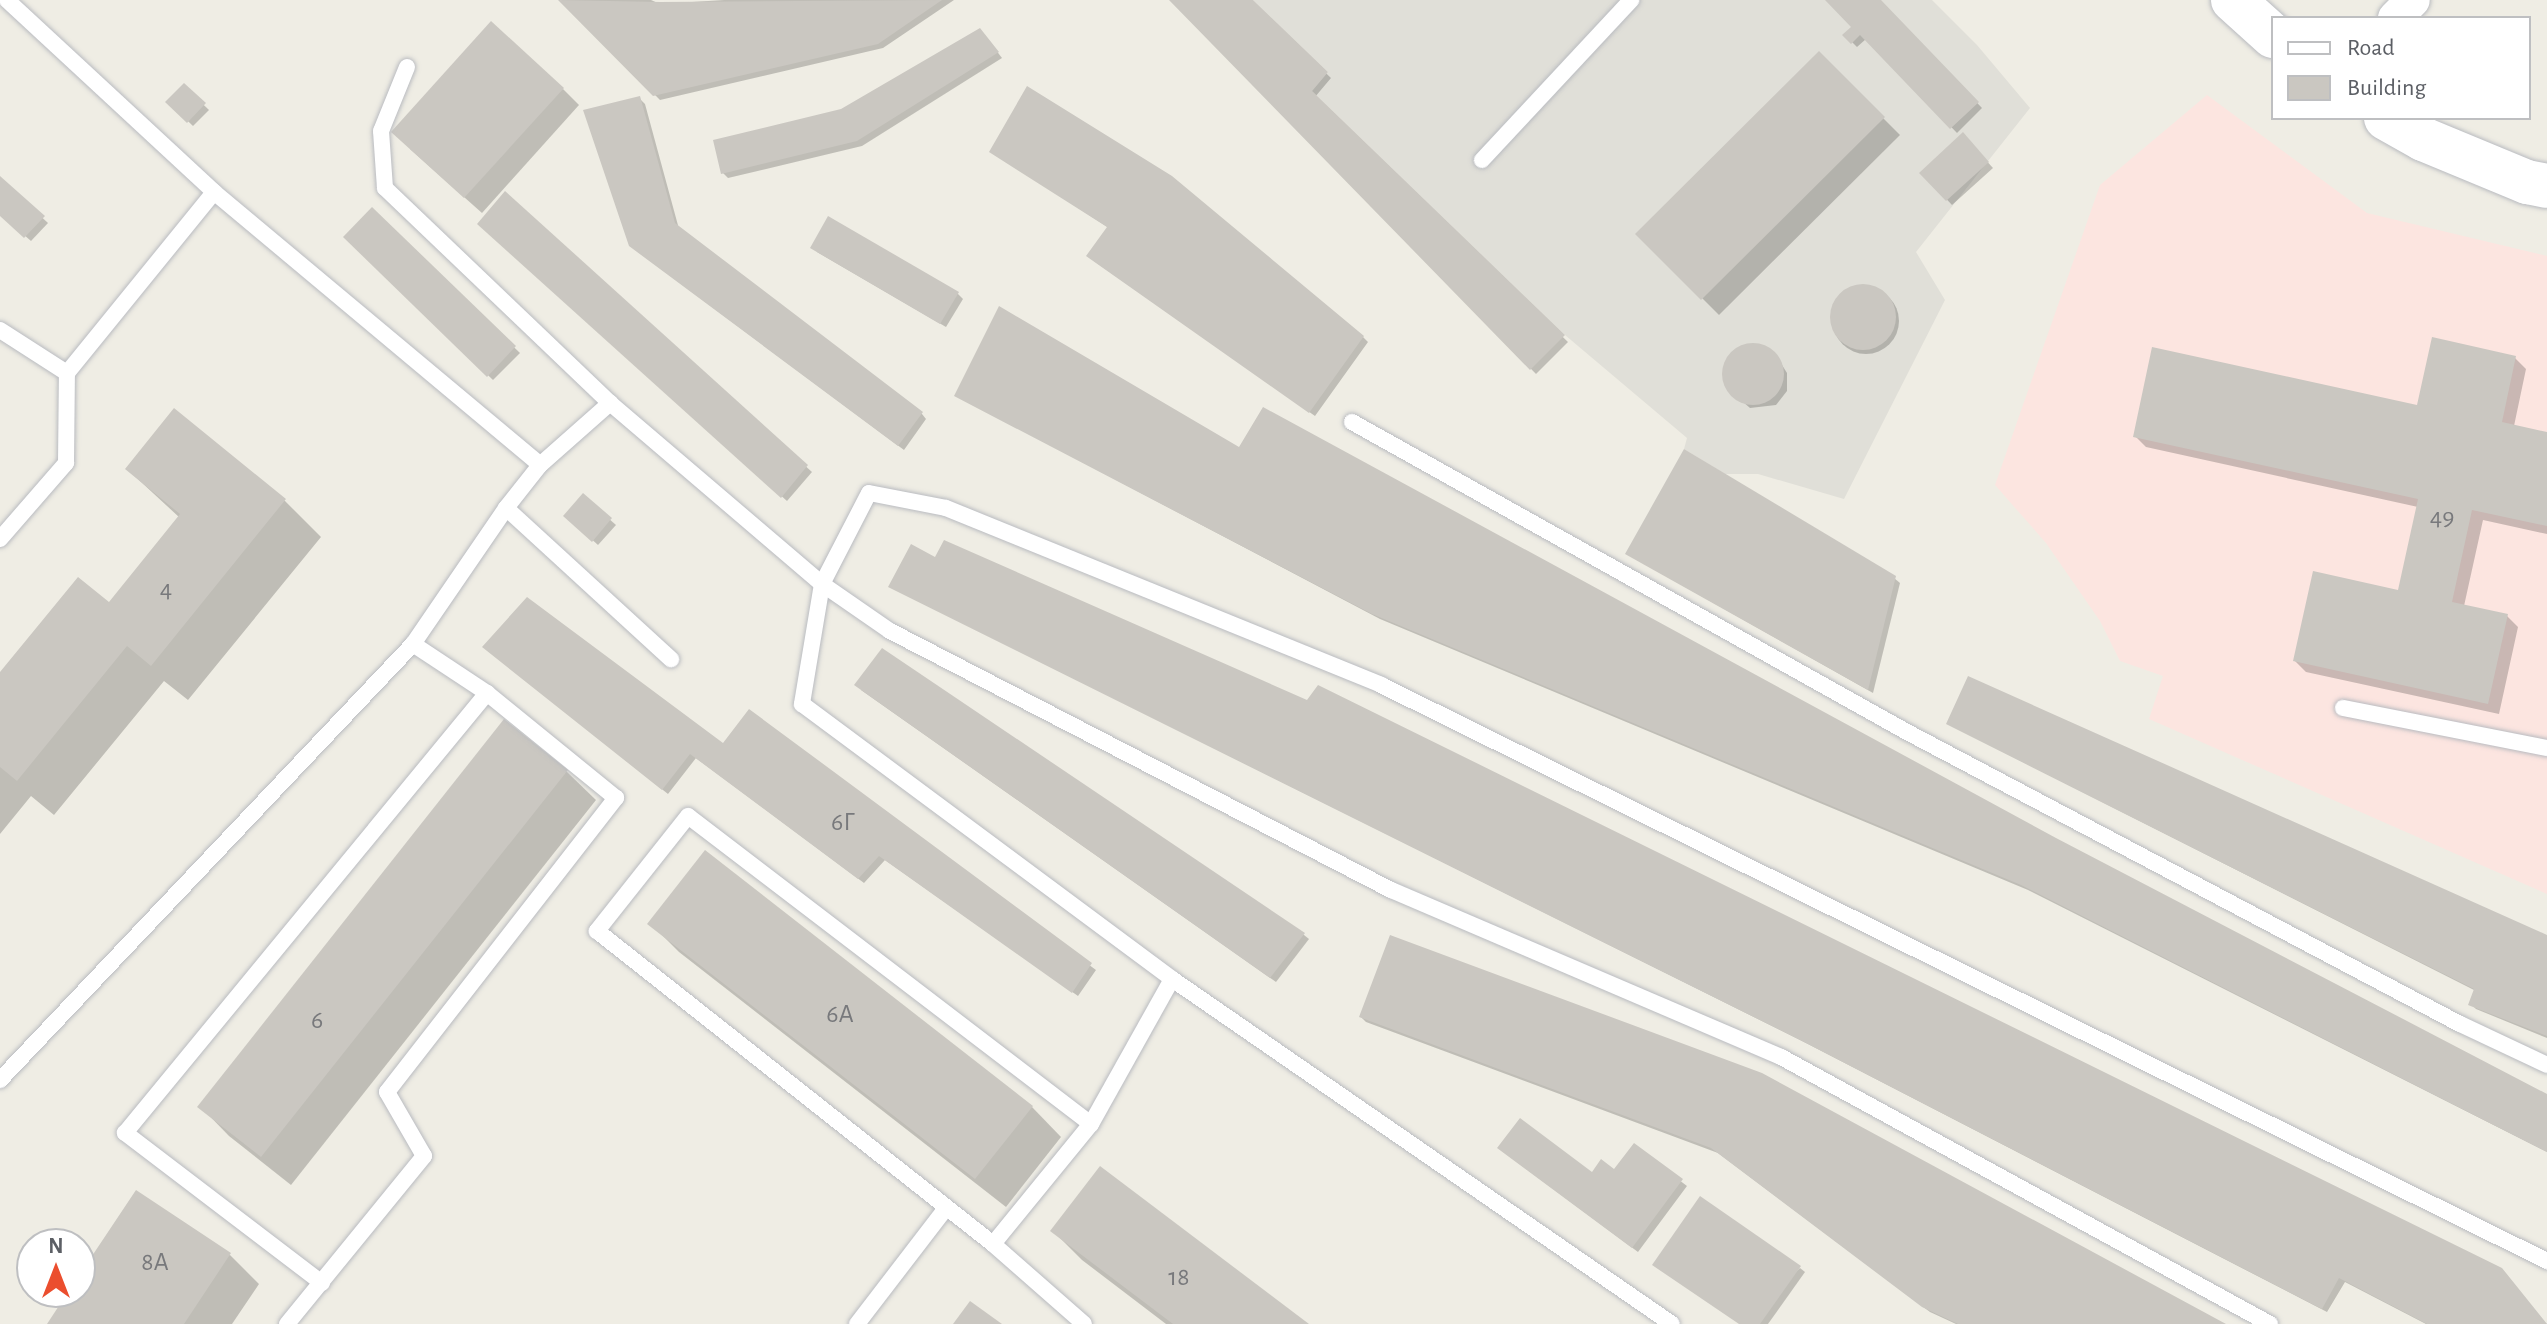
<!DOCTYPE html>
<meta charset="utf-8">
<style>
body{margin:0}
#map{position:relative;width:2547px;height:1324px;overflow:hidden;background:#efede4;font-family:"Alegreya Sans",sans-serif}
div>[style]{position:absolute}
.industrial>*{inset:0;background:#e0dfd8}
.medical>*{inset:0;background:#fce5e0}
.shadow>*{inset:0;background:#0003}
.round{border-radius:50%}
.building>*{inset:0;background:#cac7c1}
.roads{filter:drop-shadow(0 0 2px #b9bbc0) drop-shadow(0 0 2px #b9bbc0)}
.lane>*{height:16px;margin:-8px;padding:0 8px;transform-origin:8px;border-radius:8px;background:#fff}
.street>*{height:34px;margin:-17px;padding:0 17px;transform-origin:17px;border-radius:17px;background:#fff}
.secondary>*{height:44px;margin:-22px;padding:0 22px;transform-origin:22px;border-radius:22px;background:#fff}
span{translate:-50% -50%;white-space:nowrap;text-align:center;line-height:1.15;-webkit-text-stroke:6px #fff;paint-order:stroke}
.number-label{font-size:26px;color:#78797c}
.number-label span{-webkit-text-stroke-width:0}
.legend{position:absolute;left:2271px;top:16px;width:260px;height:104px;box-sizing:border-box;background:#fff;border:2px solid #bebfc1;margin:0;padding:10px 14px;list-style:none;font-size:24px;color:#5c5f65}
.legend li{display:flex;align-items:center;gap:16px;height:40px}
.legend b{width:40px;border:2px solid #bebfc1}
.north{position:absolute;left:16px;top:1228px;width:80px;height:80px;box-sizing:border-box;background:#fff;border:2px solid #bebfc1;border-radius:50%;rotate:0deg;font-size:22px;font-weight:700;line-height:32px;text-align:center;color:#5c5f65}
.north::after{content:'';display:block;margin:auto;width:28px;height:36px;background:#eb4e2e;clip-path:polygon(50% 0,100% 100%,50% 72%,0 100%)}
</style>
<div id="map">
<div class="industrial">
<div style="clip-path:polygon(1253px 0,1932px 0,1977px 45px,2030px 108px,1916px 252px,1945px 300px,1844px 499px,1758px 474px,1725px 474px,1684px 449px,1687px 438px,1565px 335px,1312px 91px,1328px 72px)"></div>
</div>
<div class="medical">
<div style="clip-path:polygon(2207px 95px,2367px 213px,2547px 256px,2547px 894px,2149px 719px,2163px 676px,2120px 661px,2100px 621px,2046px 543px,1995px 485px,2100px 185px)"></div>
</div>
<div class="shadow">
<div style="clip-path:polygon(561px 0,651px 0,660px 4px,724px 0,954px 0,883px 48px,660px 100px)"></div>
<div style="clip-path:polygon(1172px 0,1250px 0,1331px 78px,1315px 97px,1568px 342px,1536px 374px)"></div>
<div style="clip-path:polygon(1828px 0,1879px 0,1982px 108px,1957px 133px,1866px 39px,1857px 47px,1845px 35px,1854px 27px)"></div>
<div style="clip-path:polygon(985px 36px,1002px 58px,862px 146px,728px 178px,723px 173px)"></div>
<div style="clip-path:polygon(1819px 54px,1900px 135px,1719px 315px,1638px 234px)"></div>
<div style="clip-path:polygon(184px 86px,209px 110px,193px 126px,168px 102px)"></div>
<div style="clip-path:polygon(563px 89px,579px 105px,482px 213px,410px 149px)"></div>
<div style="clip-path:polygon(640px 99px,645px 104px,679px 229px,922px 414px,926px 419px,904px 450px,637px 251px)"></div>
<div style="clip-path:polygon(1963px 135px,1993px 168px,1952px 205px,1922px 173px)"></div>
<div style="clip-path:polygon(992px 152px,1363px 337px,1368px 342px,1315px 416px,1094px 261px,1109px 228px)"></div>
<div style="clip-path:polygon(0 179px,48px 223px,31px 241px,0 214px)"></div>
<div style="clip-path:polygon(505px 194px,812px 472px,787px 501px,480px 224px)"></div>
<div style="clip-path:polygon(372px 210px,520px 353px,493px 380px,346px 237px)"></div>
<div style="clip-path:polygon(829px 219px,958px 294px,963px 299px,946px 327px,817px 252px)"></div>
<div class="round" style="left:1833px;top:288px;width:66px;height:66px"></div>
<div style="clip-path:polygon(1764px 347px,1777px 357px,1787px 373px,1787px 391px,1776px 405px,1750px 408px,1726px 387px,1725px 364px,1741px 348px)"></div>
<div style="clip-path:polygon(2515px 358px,2526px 369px,2514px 426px,2547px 434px,2547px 534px,2483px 520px,2464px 606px,2507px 616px,2518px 627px,2499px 714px,2306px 672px,2295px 661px,2400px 592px,2418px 507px,2146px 447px,2135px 436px,2418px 407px)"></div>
<div style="clip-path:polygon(957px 396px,1240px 450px,2055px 840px,2547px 1096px,2547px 1152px,2028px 890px,1380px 619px)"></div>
<div style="clip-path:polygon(174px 411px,285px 501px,321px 537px,188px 700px,164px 681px,54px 815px,31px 796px,0 834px,0 675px,109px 605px,180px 518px,127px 469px)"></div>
<div style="clip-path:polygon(583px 496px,616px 525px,598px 545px,566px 516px)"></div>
<div style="clip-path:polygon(1627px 554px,1894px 578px,1900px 583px,1873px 693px)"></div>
<div style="clip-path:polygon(891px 587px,2547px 1324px,2426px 1324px,2345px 1282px,2327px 1312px,1808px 1044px)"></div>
<div style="clip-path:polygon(883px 651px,1304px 935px,1309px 939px,1276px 982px,861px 690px)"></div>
<div style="clip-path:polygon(490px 652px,723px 746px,749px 712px,1096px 970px,1078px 996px,885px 860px,864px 883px,696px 758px,668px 794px)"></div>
<div style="clip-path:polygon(1948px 724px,2547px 938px,2547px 1038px,2476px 1009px,2471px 1004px,2476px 991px)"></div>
<div style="clip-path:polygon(566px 771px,596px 800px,291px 1185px,229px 1136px,200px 1106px)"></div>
<div style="clip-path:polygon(650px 923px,1032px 1107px,1061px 1137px,1006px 1207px,679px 952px)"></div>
<div style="clip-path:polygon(1361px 1017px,2222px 1324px,1956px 1324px,1930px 1312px,1718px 1153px,1366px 1022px)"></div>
<div style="clip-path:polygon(1634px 1146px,1687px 1186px,1638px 1252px,1505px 1153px,1592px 1175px,1615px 1172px)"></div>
<div style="clip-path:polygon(1053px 1231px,1305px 1324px,1166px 1324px,1082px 1260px)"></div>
<div style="clip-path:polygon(230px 1255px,259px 1284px,232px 1324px,49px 1324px,70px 1292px,80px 1292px,80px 1277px)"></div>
<div style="clip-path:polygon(1800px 1268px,1805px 1272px,1768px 1324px,1739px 1324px)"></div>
</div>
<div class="building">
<div style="clip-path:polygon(558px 0,660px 2px,942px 0,878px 44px,653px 96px)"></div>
<div style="clip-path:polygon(1169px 0,1253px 0,1328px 72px,1312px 91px,1565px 335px,1530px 370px)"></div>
<div style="clip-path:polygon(1825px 0,1881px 0,1979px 102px,1950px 129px,1860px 35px,1851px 44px,1842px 35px,1851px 27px)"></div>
<div style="clip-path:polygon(491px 21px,564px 88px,464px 198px,391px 132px)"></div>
<div style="clip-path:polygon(980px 28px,999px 52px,857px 141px,721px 174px,713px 140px,841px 109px)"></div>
<div style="clip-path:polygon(1819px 51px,1885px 117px,1701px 300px,1635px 234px)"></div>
<div style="clip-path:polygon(184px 83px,206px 103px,187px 123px,165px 102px)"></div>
<div style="clip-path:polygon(1027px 86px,1172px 176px,1364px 336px,1309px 413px,1086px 256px,1107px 227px,989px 152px)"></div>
<div style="clip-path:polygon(640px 96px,675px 223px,923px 412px,898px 446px,629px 246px,583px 110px)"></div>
<div style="clip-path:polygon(1963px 132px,1989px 162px,1946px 201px,1919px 173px)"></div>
<div style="clip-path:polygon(0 176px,45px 216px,24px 238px,0 216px)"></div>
<div style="clip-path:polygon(505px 191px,808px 465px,781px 498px,477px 224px)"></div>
<div style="clip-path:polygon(372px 207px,516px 346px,487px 377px,343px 237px)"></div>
<div style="clip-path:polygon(828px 216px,959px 292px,940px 324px,810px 248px)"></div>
<div class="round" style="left:1830px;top:284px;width:66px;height:66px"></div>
<div style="clip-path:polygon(999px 306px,1239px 447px,1263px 407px,2056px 838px,2547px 1094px,2547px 1152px,2021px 885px,1372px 614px,954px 396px)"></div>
<div style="clip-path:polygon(2432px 337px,2516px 356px,2502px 422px,2547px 432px,2547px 526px,2472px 510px,2452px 602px,2508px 614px,2488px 704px,2293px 661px,2313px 571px,2398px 590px,2418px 499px,2133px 437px,2152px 347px,2417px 405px)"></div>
<div class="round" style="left:1722px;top:343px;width:62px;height:62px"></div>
<div style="clip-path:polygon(174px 408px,286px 499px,151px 666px,127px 646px,17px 781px,0 767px,0 672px,78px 577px,109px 602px,180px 514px,125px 469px)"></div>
<div style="clip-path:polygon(1684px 449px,1896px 576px,1868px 690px,1625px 554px)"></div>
<div style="clip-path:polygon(583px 493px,612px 518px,592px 542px,563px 516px)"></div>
<div style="clip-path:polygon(944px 540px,1307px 700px,1318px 685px,2502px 1268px,2547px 1324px,2427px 1324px,2339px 1278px,2322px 1309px,1800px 1040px,888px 587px,911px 544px,935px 557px)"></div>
<div style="clip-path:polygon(527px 597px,723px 743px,749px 709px,1092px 963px,1072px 993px,879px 856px,858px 879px,690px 754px,662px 790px,482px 647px)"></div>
<div style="clip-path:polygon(882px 648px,1305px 933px,1270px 978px,854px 685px)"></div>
<div style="clip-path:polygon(1968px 676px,2547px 935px,2547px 1036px,2468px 1005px,2474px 989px,1946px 724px)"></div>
<div style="clip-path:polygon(504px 719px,568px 770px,261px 1157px,197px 1107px)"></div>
<div style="clip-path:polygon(705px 850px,1033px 1106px,975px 1179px,647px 924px)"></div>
<div style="clip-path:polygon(1390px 935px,1762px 1073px,2226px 1324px,1958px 1324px,1922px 1307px,1711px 1148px,1359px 1017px)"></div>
<div style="clip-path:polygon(1520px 1118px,1592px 1172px,1601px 1159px,1614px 1169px,1634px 1143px,1683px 1179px,1632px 1248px,1497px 1148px)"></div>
<div style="clip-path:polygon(1100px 1166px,1309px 1324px,1173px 1324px,1050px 1231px)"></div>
<div style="clip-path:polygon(136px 1190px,231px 1253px,184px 1324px,47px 1324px,68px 1292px,80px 1292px,80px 1274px)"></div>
<div style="clip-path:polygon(1700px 1196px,1801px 1266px,1760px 1324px,1739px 1324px,1652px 1265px)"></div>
<div style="clip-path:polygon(970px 1301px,1002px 1324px,953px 1324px)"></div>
</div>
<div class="roads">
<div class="lane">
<div style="left:7px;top:0;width:282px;rotate:42.8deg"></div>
<div style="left:214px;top:192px;width:425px;rotate:39.9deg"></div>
<div style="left:407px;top:67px;width:69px;rotate:112.1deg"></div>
<div style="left:381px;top:131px;width:57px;rotate:86deg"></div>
<div style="left:385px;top:188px;width:311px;rotate:43.7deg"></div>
<div style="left:1482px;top:160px;width:219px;rotate:-47deg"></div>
<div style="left:0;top:330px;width:80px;rotate:32.7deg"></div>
<div style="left:1352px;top:422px;width:636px;rotate:29.19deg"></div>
<div style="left:1907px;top:732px;width:625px;rotate:27.84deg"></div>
<div style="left:2460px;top:1024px;width:96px;rotate:25.2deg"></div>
<div style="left:506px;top:508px;width:224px;rotate:42.5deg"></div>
<div style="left:0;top:539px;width:101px;rotate:-49deg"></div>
<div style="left:66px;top:463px;width:90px;rotate:-89.4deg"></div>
<div style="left:67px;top:373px;width:233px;rotate:-50.9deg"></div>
<div style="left:2343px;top:708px;width:208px;rotate:11.1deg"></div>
<div style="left:0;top:1080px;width:601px;rotate:-46.55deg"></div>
<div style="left:413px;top:644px;width:165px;rotate:-55.6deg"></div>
<div style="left:506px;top:508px;width:55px;rotate:-51.7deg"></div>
<div style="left:540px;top:465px;width:94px;rotate:-41.5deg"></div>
<div style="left:610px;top:403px;width:279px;rotate:40.5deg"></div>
<div style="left:822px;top:584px;width:122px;rotate:99.5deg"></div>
<div style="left:802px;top:704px;width:461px;rotate:36.6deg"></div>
<div style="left:1172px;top:979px;width:607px;rotate:34.61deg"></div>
<div style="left:1091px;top:1124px;width:507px;rotate:-142.61deg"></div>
<div style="left:688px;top:816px;width:147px;rotate:128.4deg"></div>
<div style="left:597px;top:931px;width:505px;rotate:38.32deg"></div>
<div style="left:993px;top:1244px;width:155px;rotate:-50.8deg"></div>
<div style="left:1091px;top:1124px;width:166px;rotate:-60.8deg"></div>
<div style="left:993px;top:1244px;width:121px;rotate:41.3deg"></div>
<div style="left:322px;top:1283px;width:248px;rotate:-142.7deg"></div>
<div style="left:125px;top:1133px;width:570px;rotate:-50.55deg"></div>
<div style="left:287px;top:1324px;width:217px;rotate:-50.8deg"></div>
<div style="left:424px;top:1156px;width:74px;rotate:-120deg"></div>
<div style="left:387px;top:1092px;width:373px;rotate:-52.1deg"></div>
<div style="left:616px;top:798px;width:166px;rotate:-140.9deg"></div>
<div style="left:487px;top:693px;width:89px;rotate:-146.5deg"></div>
<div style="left:857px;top:1324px;width:146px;rotate:-52.5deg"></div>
<div style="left:2270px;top:1324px;width:557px;rotate:-151.36deg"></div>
<div style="left:1781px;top:1057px;width:424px;rotate:-156.8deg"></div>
<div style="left:1391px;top:890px;width:564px;rotate:-152.66deg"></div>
<div style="left:890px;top:631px;width:83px;rotate:-145.3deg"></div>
<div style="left:822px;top:584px;width:102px;rotate:-62.7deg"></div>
<div style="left:869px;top:493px;width:78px;rotate:11deg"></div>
<div style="left:946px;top:508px;width:470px;rotate:22.1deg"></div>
<div style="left:1381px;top:685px;width:1301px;rotate:26.29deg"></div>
</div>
<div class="street">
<div style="left:2395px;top:18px;width:25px;rotate:-45deg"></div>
</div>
<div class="secondary">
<div style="left:2233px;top:0;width:54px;rotate:42deg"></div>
<div style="left:2386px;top:118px;width:43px;rotate:29.6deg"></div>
<div style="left:2423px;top:139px;width:113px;rotate:22.5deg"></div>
<div style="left:2527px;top:182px;width:20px;rotate:11deg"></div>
</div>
</div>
<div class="number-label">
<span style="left:2442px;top:518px">49</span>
<span style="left:166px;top:590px">4</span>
<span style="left:843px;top:823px">6Г</span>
<span style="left:840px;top:1015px">6А</span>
<span style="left:317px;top:1021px">6</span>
<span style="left:155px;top:1263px">8А</span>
<span style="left:1179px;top:1278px">18</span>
</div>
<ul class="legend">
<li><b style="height:10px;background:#fff"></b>Road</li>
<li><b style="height:22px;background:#cac7c1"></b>Building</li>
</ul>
<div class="north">N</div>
</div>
